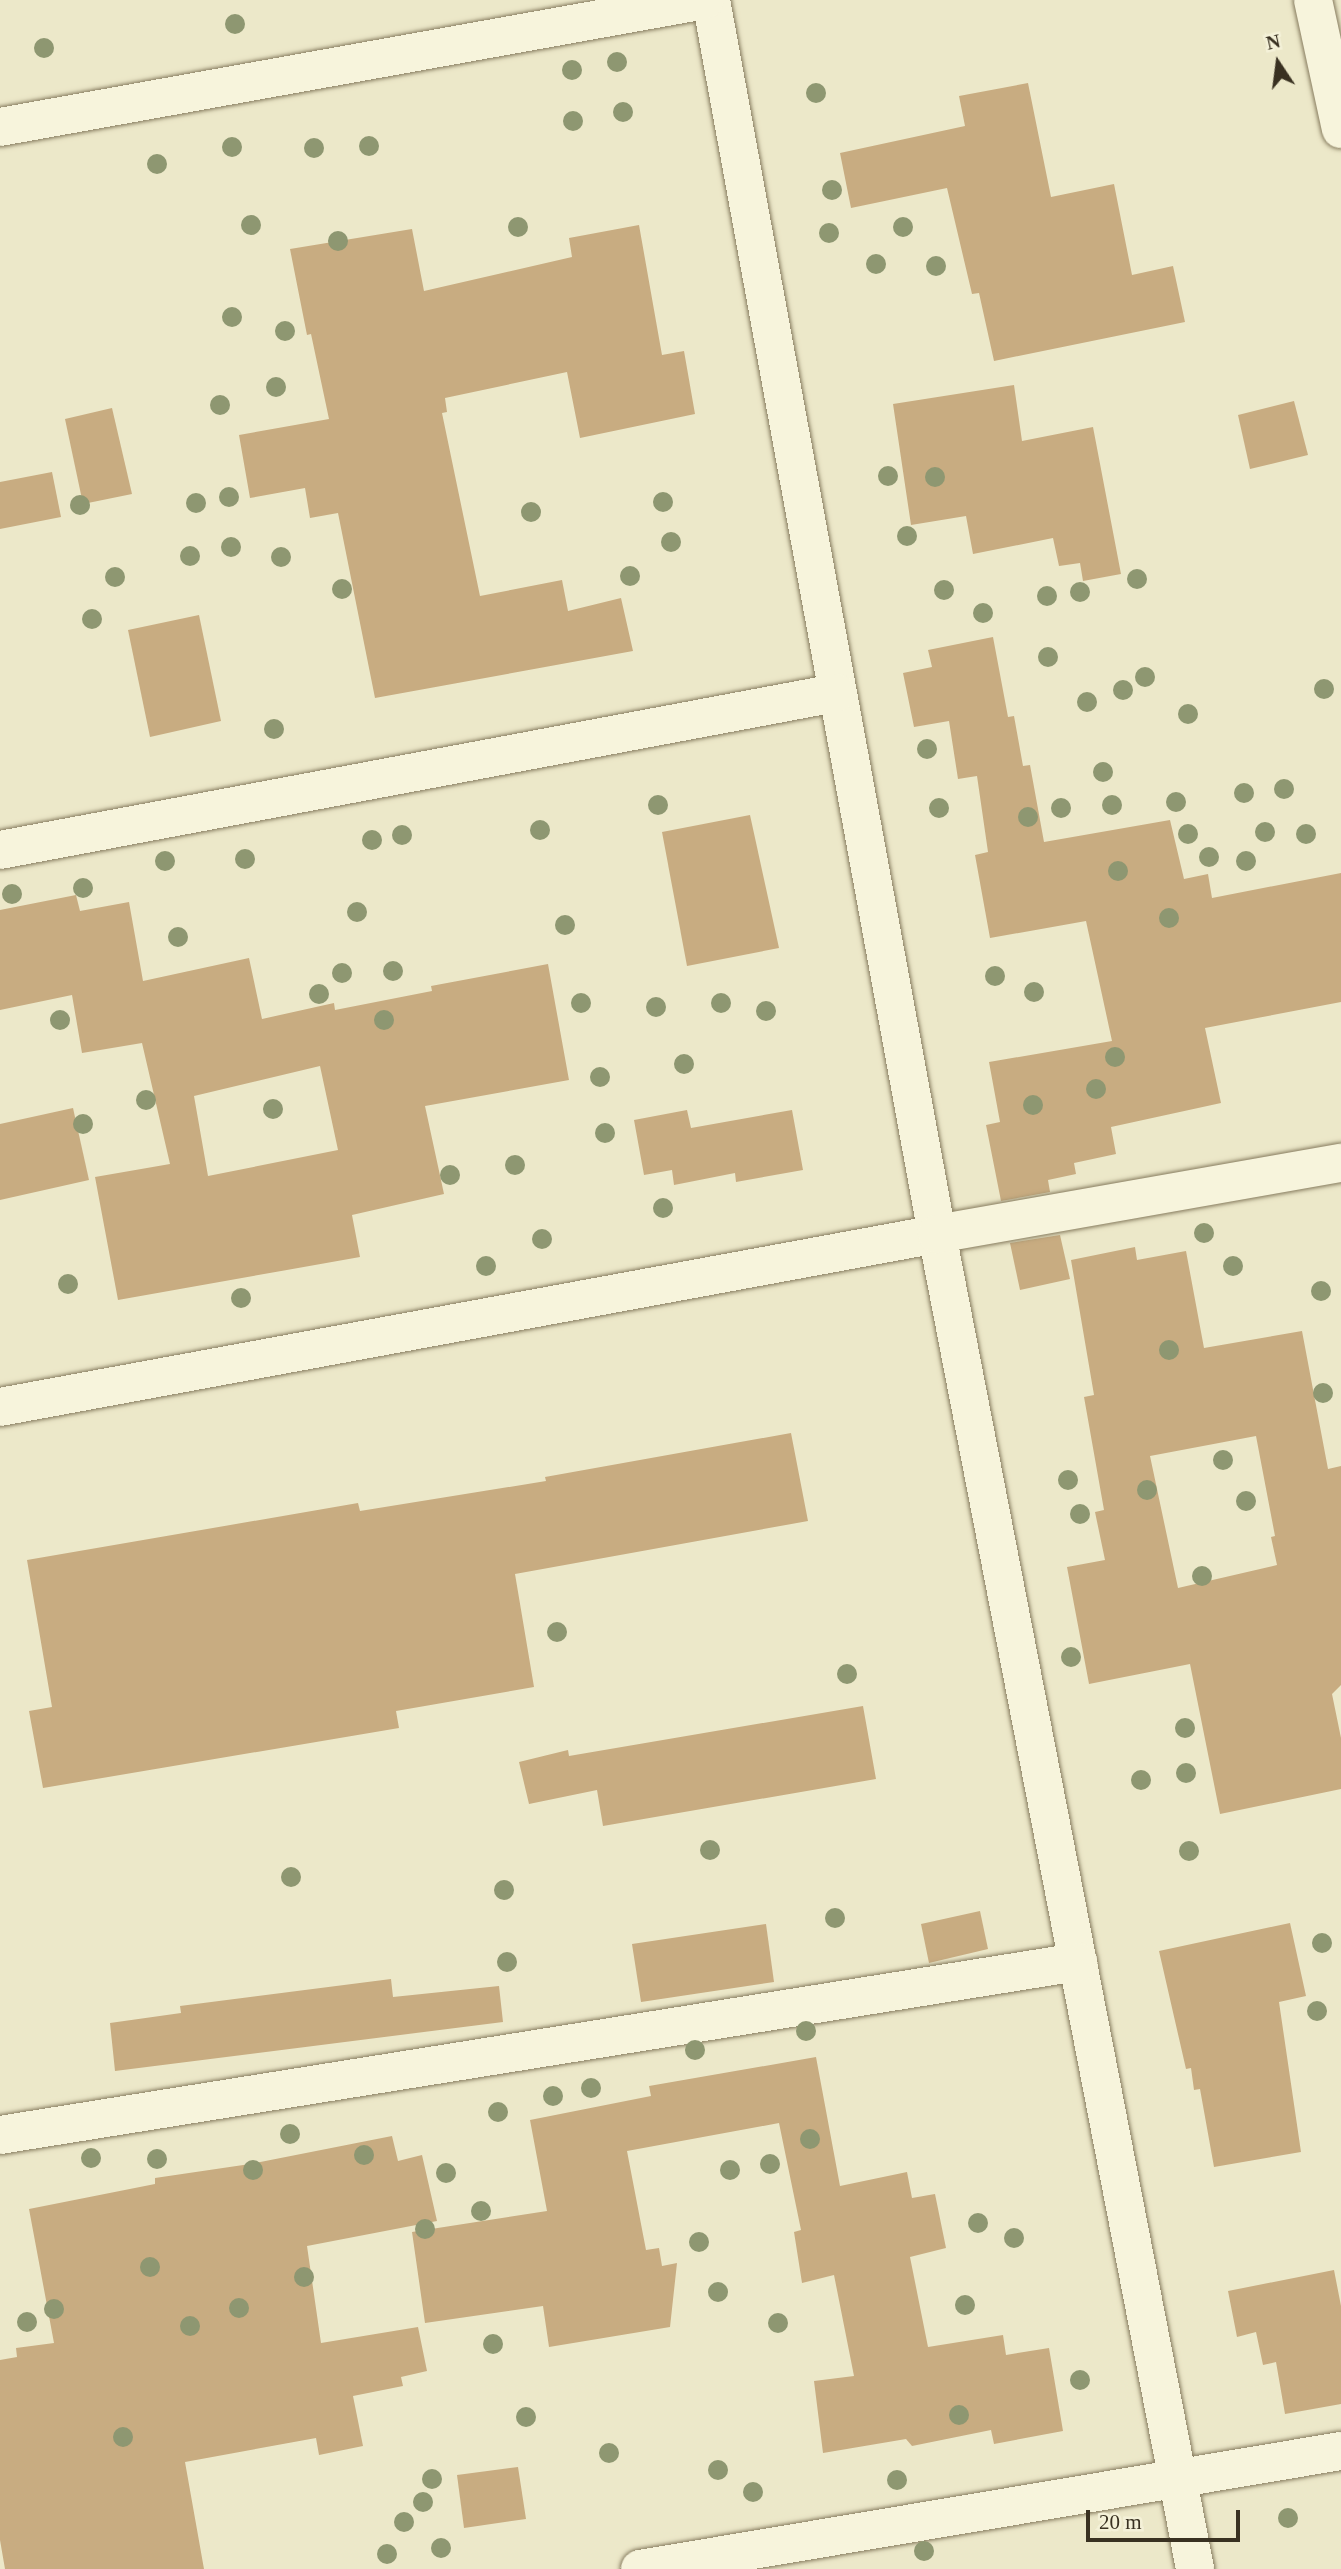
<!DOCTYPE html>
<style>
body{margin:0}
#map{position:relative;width:1341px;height:2569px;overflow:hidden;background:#ece8c9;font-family:"Times New Roman",serif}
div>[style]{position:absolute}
.building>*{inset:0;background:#c8ac81}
.roads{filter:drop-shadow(0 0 2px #877c5f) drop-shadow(0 0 2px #877c5f)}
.minor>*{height:38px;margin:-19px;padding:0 19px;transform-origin:19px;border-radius:19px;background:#f7f4dc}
.trees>*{width:20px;height:20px;margin:-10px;border-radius:50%;background:#8e9771}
span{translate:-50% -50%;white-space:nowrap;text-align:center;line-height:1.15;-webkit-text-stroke:6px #f4f1d8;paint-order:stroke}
.north{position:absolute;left:1243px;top:28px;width:70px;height:70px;-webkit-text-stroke:5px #f4f1d8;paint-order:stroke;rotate:347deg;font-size:19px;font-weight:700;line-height:28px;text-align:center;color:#393121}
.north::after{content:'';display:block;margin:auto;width:24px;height:32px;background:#393121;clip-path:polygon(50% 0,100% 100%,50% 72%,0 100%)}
.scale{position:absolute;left:1086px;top:2510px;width:154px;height:32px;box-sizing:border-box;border:4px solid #393121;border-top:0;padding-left:9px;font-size:21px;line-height:24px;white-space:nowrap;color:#393121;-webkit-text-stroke:5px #f4f1d8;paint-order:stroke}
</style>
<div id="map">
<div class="building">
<div style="clip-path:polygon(1028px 83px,1051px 197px,1114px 184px,1132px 275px,1173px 266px,1185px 322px,994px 361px,979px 293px,972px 294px,947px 188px,851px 208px,840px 153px,965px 126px,959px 96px)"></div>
<div style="clip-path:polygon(639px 225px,662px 355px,684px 351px,695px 414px,580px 438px,567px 372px,445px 398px,447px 412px,442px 413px,480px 596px,562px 580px,568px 611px,621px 598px,633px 651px,375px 698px,338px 513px,310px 518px,305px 488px,250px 498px,239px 435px,329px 419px,311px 334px,307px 335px,290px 249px,412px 229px,424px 291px,572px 257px,569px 238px)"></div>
<div style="clip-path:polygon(1014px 385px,1022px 441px,1093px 427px,1121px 574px,1083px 581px,1080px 563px,1059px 566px,1053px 538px,973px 554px,966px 516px,911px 525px,893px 404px)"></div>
<div style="clip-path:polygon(1294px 401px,1308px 455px,1250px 469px,1238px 415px)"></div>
<div style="clip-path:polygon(112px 408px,132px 494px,83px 504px,65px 419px)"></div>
<div style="clip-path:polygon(52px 472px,61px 517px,0 529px,0 482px)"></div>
<div style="clip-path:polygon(199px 615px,221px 721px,150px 737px,128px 630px)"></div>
<div style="clip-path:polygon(993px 637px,1008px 717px,1014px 716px,1023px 766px,1030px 765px,1044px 842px,1170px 820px,1184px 879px,1208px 874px,1212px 898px,1341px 873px,1341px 1002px,1205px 1028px,1221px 1103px,1111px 1127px,1116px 1154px,1074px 1163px,1076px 1174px,1048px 1180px,1050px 1192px,1001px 1201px,986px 1125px,1000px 1122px,989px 1062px,1112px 1041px,1086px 921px,990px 938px,975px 855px,988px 852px,977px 776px,958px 779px,949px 721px,914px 727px,903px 673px,932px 667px,928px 650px)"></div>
<div style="clip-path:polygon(750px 815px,779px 948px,687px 966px,662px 832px)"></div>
<div style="clip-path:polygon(evenodd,76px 895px,80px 911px,129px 902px,143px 981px,249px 958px,262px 1019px,334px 1003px,335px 1010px,432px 991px,431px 986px,548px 964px,569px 1080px,425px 1106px,444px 1194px,352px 1215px,360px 1257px,118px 1300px,95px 1177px,170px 1164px,142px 1043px,82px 1053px,72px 995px,0 1010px,0 910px,76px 895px,320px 1066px,338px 1150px,208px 1176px,194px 1096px,320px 1066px)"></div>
<div style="clip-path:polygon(73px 1108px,89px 1180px,0 1200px,0 1124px)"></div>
<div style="clip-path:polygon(687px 1110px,691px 1128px,792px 1110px,803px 1170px,736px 1182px,735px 1173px,674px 1185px,672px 1170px,644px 1175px,634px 1120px)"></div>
<div style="clip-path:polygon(1060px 1235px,1070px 1279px,1020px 1290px,1010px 1243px)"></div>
<div style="clip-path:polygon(evenodd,1135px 1247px,1137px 1260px,1186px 1251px,1204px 1348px,1302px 1331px,1328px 1469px,1341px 1466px,1341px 1685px,1332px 1694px,1341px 1738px,1341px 1789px,1220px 1814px,1190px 1664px,1089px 1684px,1067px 1567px,1105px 1560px,1095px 1512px,1104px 1510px,1084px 1397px,1094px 1395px,1071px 1260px,1135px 1247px,1256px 1436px,1275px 1536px,1271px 1537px,1277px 1565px,1178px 1588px,1150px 1456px,1256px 1436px)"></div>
<div style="clip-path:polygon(791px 1433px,808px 1521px,515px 1574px,534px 1687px,396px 1711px,399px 1728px,43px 1788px,29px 1711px,52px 1707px,27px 1560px,358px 1503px,360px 1511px,546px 1481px,545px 1477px)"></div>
<div style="clip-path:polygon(863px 1706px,876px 1779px,603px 1826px,597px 1790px,529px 1804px,519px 1762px,568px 1750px,569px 1756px)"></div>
<div style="clip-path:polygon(980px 1911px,988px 1949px,929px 1963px,921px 1924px)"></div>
<div style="clip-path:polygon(1290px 1923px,1306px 1996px,1279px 2002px,1301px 2152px,1214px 2167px,1200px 2089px,1194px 2090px,1191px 2068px,1186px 2069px,1159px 1951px)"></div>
<div style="clip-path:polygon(766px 1924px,774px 1982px,641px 2002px,632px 1944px)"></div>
<div style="clip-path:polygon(391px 1979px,393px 1997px,499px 1986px,503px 2022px,115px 2071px,110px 2023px,181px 2013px,180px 2006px)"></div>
<div style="clip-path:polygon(816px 2057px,840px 2186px,907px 2172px,912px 2198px,935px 2194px,946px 2248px,910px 2257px,928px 2347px,1003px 2335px,1006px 2355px,1049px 2348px,1063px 2431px,994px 2444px,991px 2430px,912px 2446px,906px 2439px,823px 2453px,814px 2381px,854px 2376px,834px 2275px,802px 2283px,794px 2232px,801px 2230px,779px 2123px,627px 2151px,646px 2250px,659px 2248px,662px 2266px,677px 2263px,670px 2327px,549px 2347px,543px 2306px,425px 2323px,412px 2232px,547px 2211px,530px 2120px,651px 2096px,649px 2086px)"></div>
<div style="clip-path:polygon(392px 2136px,398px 2161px,422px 2155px,437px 2221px,307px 2246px,321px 2343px,418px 2327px,427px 2371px,401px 2377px,403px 2386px,353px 2396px,363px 2446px,319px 2455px,316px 2438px,185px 2462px,204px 2569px,5px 2569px,0 2540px,0 2360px,17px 2357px,16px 2348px,54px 2343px,29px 2209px,155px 2184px,155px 2178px,250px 2164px)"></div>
<div style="clip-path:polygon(1334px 2270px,1341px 2306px,1341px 2404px,1285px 2414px,1276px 2362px,1263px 2365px,1256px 2332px,1237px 2337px,1228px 2291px)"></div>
<div style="clip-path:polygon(518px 2467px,526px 2519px,464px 2528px,457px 2475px)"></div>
</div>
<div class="roads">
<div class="minor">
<div style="left:711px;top:0;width:1255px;rotate:79.62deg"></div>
<div style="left:937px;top:1234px;width:1360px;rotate:79.06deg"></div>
<div style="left:1313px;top:0;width:132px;rotate:77.8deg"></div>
<div style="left:0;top:127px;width:716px;rotate:-10.21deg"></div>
<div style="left:0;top:850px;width:851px;rotate:-10.64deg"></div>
<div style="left:0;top:1407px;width:953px;rotate:-10.46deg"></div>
<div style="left:937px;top:1234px;width:410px;rotate:-10deg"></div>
<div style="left:0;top:2135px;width:1092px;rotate:-9.12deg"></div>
<div style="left:640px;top:2569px;width:711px;rotate:-9.56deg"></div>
</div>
</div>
<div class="trees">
<div style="left:235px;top:24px"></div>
<div style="left:44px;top:48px"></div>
<div style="left:617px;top:62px"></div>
<div style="left:572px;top:70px"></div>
<div style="left:816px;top:93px"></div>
<div style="left:623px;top:112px"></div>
<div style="left:573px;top:121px"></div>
<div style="left:369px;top:146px"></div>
<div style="left:232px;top:147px"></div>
<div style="left:314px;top:148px"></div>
<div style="left:157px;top:164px"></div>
<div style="left:832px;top:190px"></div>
<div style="left:251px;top:225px"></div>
<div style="left:518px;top:227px"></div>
<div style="left:903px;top:227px"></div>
<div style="left:829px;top:233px"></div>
<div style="left:338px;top:241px"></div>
<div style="left:876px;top:264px"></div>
<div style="left:936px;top:266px"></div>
<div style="left:232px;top:317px"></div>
<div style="left:285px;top:331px"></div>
<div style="left:276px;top:387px"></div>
<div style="left:220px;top:405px"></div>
<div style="left:888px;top:476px"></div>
<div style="left:935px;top:477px"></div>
<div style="left:229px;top:497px"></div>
<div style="left:663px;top:502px"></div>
<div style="left:196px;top:503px"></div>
<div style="left:80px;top:505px"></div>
<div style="left:531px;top:512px"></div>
<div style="left:907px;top:536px"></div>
<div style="left:671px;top:542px"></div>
<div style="left:231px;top:547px"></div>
<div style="left:190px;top:556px"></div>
<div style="left:281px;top:557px"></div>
<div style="left:630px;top:576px"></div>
<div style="left:115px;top:577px"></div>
<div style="left:1137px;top:579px"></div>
<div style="left:342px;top:589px"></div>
<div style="left:944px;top:590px"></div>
<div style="left:1080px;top:592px"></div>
<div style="left:1047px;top:596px"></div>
<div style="left:983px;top:613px"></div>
<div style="left:92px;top:619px"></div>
<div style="left:1048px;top:657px"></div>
<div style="left:1145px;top:677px"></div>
<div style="left:1324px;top:689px"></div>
<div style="left:1123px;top:690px"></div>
<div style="left:1087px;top:702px"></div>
<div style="left:1188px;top:714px"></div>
<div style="left:274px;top:729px"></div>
<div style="left:927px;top:749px"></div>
<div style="left:1103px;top:772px"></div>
<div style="left:1284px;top:789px"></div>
<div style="left:1244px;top:793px"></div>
<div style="left:1176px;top:802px"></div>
<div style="left:658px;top:805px"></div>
<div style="left:1112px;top:805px"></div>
<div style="left:939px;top:808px"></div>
<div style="left:1061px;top:808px"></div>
<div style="left:1028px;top:817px"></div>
<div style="left:540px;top:830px"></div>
<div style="left:1265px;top:832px"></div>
<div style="left:1188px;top:834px"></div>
<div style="left:1306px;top:834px"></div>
<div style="left:402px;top:835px"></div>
<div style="left:372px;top:840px"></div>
<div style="left:1209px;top:857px"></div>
<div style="left:245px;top:859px"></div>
<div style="left:165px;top:861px"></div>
<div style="left:1246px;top:861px"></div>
<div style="left:1118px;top:871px"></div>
<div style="left:83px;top:888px"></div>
<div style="left:12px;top:894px"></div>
<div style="left:357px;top:912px"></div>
<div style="left:1169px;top:918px"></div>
<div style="left:565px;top:925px"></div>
<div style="left:178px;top:937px"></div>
<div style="left:393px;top:971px"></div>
<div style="left:342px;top:973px"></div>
<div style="left:995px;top:976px"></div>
<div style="left:1034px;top:992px"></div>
<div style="left:319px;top:994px"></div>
<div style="left:581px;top:1003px"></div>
<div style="left:721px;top:1003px"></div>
<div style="left:656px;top:1007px"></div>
<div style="left:766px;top:1011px"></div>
<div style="left:60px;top:1020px"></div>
<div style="left:384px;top:1020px"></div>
<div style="left:1115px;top:1057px"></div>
<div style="left:684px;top:1064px"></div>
<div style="left:600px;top:1077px"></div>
<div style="left:1096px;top:1089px"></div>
<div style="left:146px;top:1100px"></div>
<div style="left:1033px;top:1105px"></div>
<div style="left:273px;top:1109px"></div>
<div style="left:83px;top:1124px"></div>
<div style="left:605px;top:1133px"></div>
<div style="left:515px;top:1165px"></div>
<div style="left:450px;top:1175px"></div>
<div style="left:663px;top:1208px"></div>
<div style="left:1204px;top:1233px"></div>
<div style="left:542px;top:1239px"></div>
<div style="left:486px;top:1266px"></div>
<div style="left:1233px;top:1266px"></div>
<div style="left:68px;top:1284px"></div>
<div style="left:1321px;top:1291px"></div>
<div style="left:241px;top:1298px"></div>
<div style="left:1169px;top:1350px"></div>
<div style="left:1323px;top:1393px"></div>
<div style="left:1223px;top:1460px"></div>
<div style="left:1068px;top:1480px"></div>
<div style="left:1147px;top:1490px"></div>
<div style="left:1246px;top:1501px"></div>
<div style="left:1080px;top:1514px"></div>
<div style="left:1202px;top:1576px"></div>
<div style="left:557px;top:1632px"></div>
<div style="left:1071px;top:1657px"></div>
<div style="left:847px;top:1674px"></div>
<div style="left:1185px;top:1728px"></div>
<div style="left:1186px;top:1773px"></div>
<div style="left:1141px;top:1780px"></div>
<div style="left:710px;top:1850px"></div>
<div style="left:1189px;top:1851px"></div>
<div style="left:291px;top:1877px"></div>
<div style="left:504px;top:1890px"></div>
<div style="left:835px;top:1918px"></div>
<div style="left:1322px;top:1943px"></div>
<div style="left:507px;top:1962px"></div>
<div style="left:1317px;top:2011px"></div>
<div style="left:806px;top:2031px"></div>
<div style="left:695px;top:2050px"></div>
<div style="left:591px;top:2088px"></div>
<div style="left:553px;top:2096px"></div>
<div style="left:498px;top:2112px"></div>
<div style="left:290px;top:2134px"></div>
<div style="left:810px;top:2139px"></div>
<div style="left:364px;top:2155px"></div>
<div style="left:91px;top:2158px"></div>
<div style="left:157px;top:2159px"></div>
<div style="left:770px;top:2164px"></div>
<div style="left:253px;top:2170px"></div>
<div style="left:730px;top:2170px"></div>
<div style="left:446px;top:2173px"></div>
<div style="left:481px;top:2211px"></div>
<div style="left:978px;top:2223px"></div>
<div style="left:425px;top:2229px"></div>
<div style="left:1014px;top:2238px"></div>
<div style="left:699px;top:2242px"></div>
<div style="left:150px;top:2267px"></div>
<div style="left:304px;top:2277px"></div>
<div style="left:718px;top:2292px"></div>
<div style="left:965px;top:2305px"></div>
<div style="left:239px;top:2308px"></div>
<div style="left:54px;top:2309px"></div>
<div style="left:27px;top:2322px"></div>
<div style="left:778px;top:2323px"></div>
<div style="left:190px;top:2326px"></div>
<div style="left:493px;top:2344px"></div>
<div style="left:1080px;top:2380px"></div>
<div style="left:959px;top:2415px"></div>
<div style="left:526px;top:2417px"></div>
<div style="left:123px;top:2437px"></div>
<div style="left:609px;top:2453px"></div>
<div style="left:718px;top:2470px"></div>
<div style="left:432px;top:2479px"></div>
<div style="left:897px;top:2480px"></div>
<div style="left:753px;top:2492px"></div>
<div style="left:423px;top:2502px"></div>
<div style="left:1288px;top:2518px"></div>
<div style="left:404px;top:2522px"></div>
<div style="left:441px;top:2548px"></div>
<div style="left:924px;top:2551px"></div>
<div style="left:387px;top:2554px"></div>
</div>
<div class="north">N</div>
<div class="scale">20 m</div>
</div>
